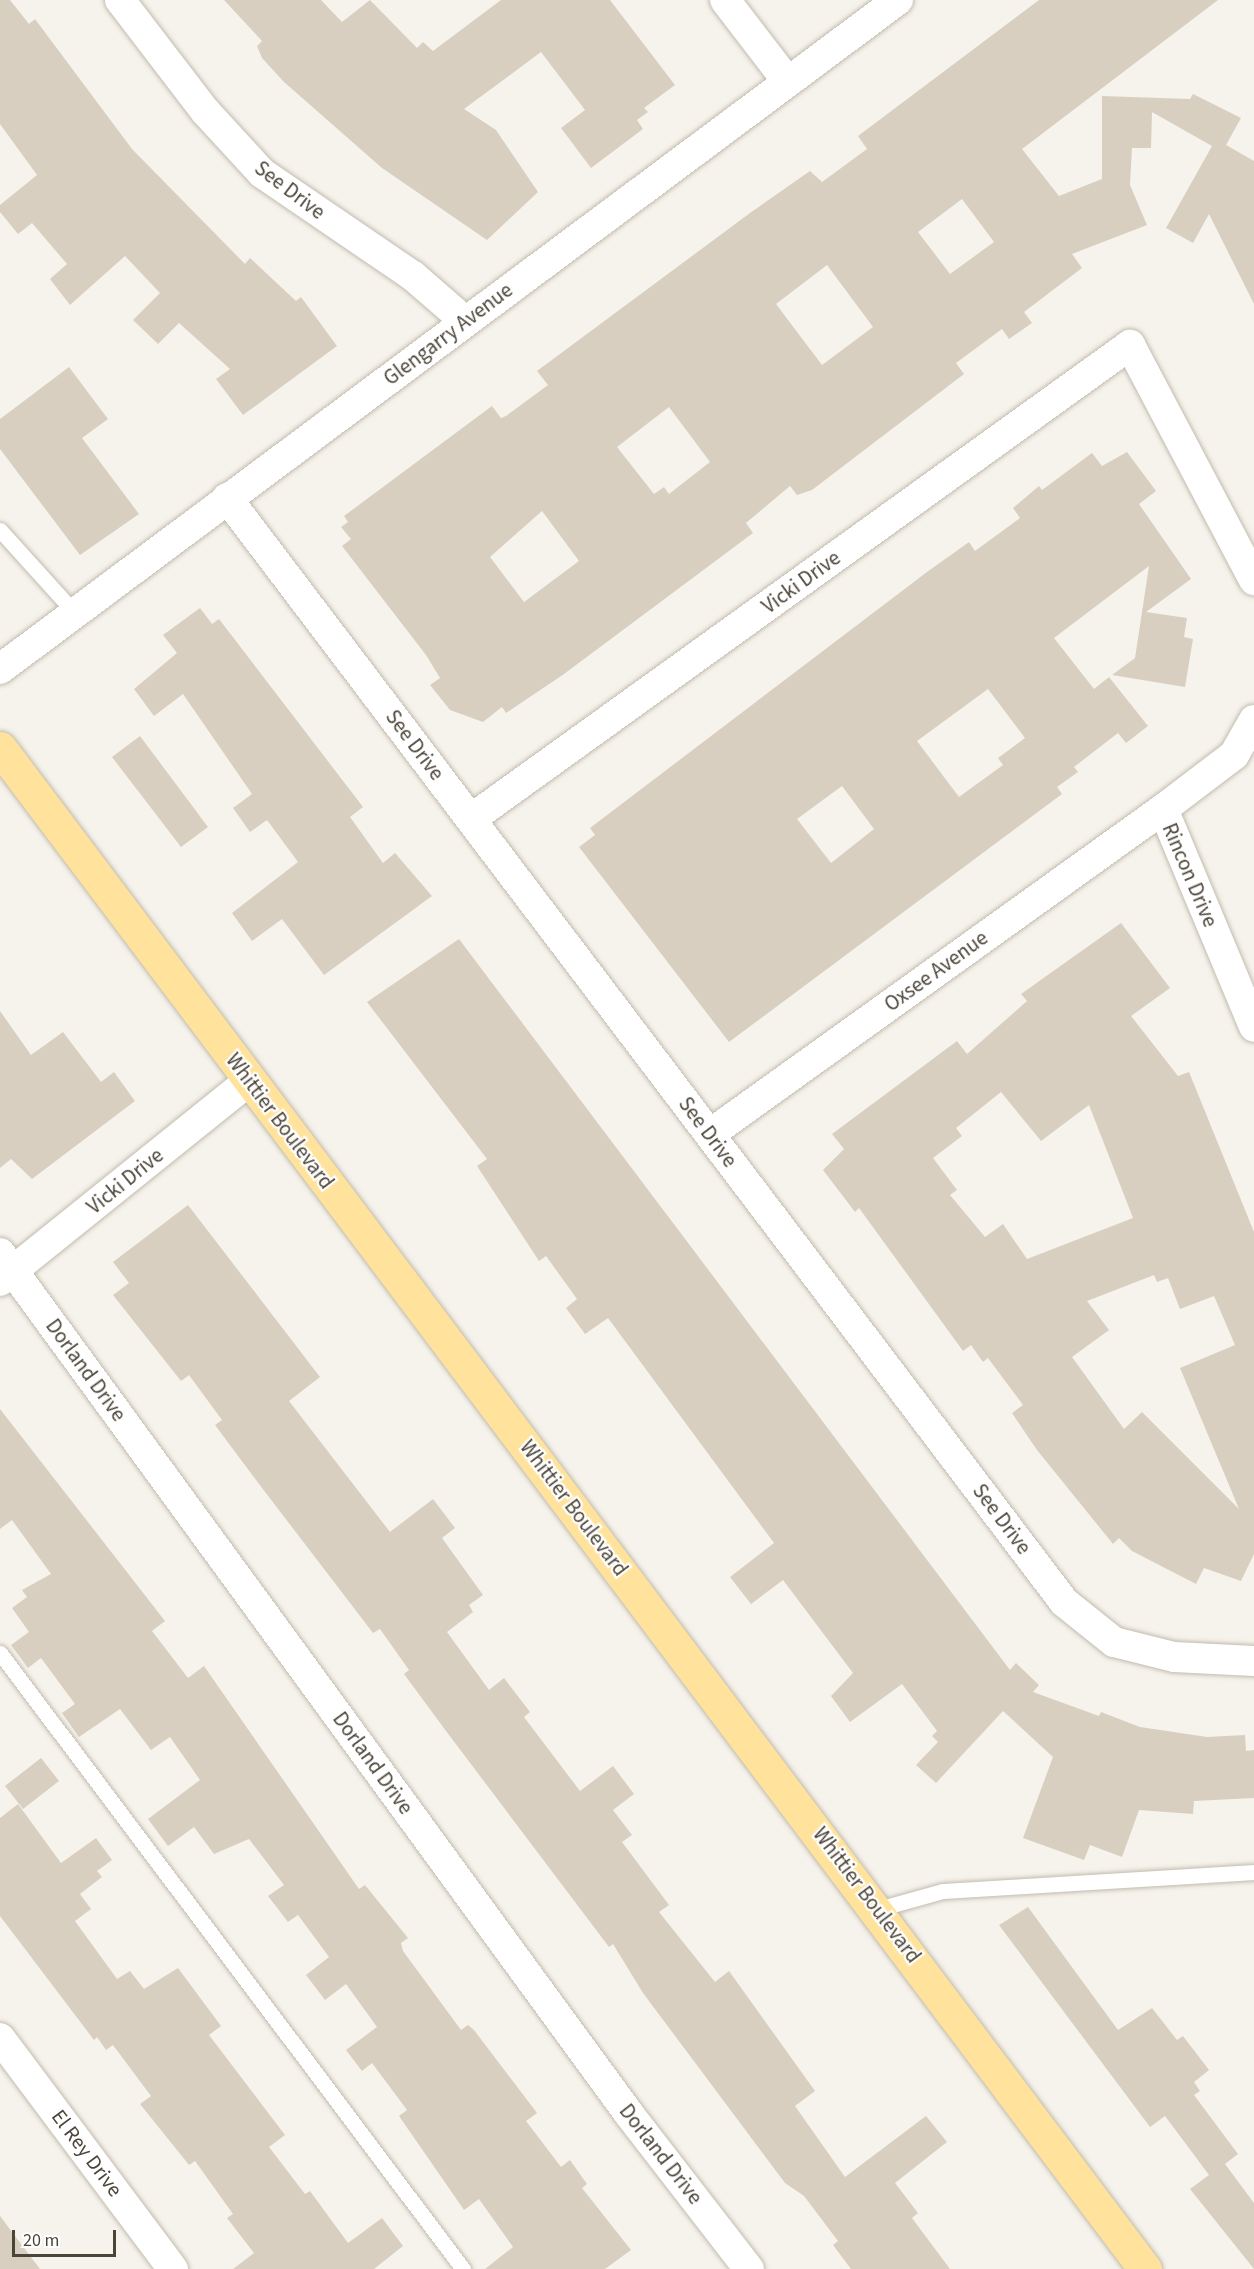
<!DOCTYPE html>
<style>
body{margin:0}
#map{position:relative;width:1254px;height:2269px;overflow:hidden;background:#f6f3ec;font-family:"Source Sans 3",sans-serif}
div>[style]{position:absolute}
.building>*{inset:0;background:#d8cfc1}
.roads{filter:drop-shadow(0 0 2px #c2bbae) drop-shadow(0 0 2px #c2bbae)}
.service>*{height:15px;margin:-7.5px;padding:0 7.5px;transform-origin:7.5px;border-radius:7.5px;background:#fff}
.minor>*{height:30px;margin:-15px;padding:0 15px;transform-origin:15px;border-radius:15px;background:#fff}
.primary>*{height:33px;margin:-16.5px;padding:0 16.5px;transform-origin:16.5px;border-radius:16.5px;background:#ffe39c}
span{translate:-50% -50%;white-space:nowrap;text-align:center;line-height:1.15;-webkit-text-stroke:4.5px #fff;paint-order:stroke}
.street-label{font-size:21px;color:#4b4439}
.scale{position:absolute;left:12px;top:2230px;width:104px;height:27px;box-sizing:border-box;border:3px solid #4b4439;border-top:0;padding-left:8px;font-size:18px;line-height:21px;white-space:nowrap;color:#4b4439;-webkit-text-stroke:4px #fff;paint-order:stroke}
</style>
<div id="map">
<div class="building">
<div style="clip-path:polygon(0 0,10px 0,29px 24px,35px 19px,132px 149px,245px 264px,250px 258px,296px 301px,301px 297px,337px 346px,243px 415px,216px 379px,230px 369px,179px 323px,158px 344px,133px 320px,160px 293px,125px 256px,70px 305px,50px 279px,67px 264px,32px 223px,18px 234px,0 212px,0 205px,37px 175px,0 124px)"></div>
<div style="clip-path:polygon(224px 0,321px 0,342px 22px,370px 0,417px 48px,423px 42px,433px 51px,501px 0,610px 0,675px 85px,644px 108px,648px 112px,637px 120px,643px 129px,591px 168px,561px 128px,585px 110px,541px 52px,464px 109px,496px 130px,538px 192px,487px 240px,382px 168px,284px 82px,262px 58px,257px 46px,262px 41px)"></div>
<div style="clip-path:polygon(evenodd,1039px 0,1218px 0,1022px 149px,1059px 196px,1102px 179px,1102px 96px,1190px 99px,1193px 94px,1241px 118px,1226px 145px,1254px 161px,1254px 304px,1209px 214px,1193px 243px,1166px 228px,1212px 146px,1152px 112px,1151px 148px,1132px 148px,1130px 185px,1147px 225px,1072px 254px,1082px 268px,1024px 312px,1032px 323px,1009px 339px,1002px 329px,956px 363px,964px 374px,812px 490px,797px 495px,790px 486px,746px 523px,753px 533px,564px 674px,506px 713px,502px 707px,483px 722px,450px 710px,430px 685px,440px 678px,426px 655px,342px 546px,351px 539px,341px 527px,348px 522px,344px 516px,492px 406px,501px 418px,506px 416px,548px 385px,537px 371px,750px 213px,810px 171px,822px 182px,867px 149px,858px 136px,1039px 0,962px 199px,994px 242px,950px 274px,918px 232px,962px 199px,1039px 0,827px 265px,873px 327px,822px 365px,776px 304px,827px 265px,1039px 0,669px 407px,710px 462px,669px 494px,664px 487px,654px 494px,617px 447px,669px 407px,1039px 0,542px 511px,579px 561px,524px 602px,490px 557px,542px 511px)"></div>
<div style="clip-path:polygon(69px 367px,108px 419px,82px 438px,139px 514px,80px 555px,0 449px,0 419px)"></div>
<div style="clip-path:polygon(evenodd,1127px 452px,1156px 491px,1139px 504px,1191px 579px,1146px 612px,1187px 618px,1184px 637px,1193px 639px,1185px 687px,1112px 675px,1135px 658px,1149px 566px,1054px 638px,1094px 689px,1109px 677px,1148px 726px,1126px 743px,1118px 733px,1074px 767px,1078px 772px,1057px 787px,1062px 794px,729px 1042px,579px 847px,595px 835px,590px 828px,927px 572px,969px 542px,975px 551px,1020px 518px,1013px 508px,1039px 486px,1042px 490px,1092px 453px,1102px 466px,1127px 452px,988px 689px,1025px 738px,998px 758px,1003px 765px,959px 797px,917px 741px,988px 689px,1127px 452px,842px 786px,874px 829px,831px 863px,797px 819px,842px 786px)"></div>
<div style="clip-path:polygon(200px 608px,212px 624px,219px 619px,363px 807px,350px 817px,383px 863px,395px 853px,432px 896px,324px 975px,282px 919px,252px 941px,232px 913px,298px 862px,267px 820px,250px 832px,233px 808px,252px 794px,183px 694px,154px 716px,134px 689px,177px 653px,163px 635px)"></div>
<div style="clip-path:polygon(140px 736px,208px 827px,181px 847px,112px 757px)"></div>
<div style="clip-path:polygon(evenodd,1121px 923px,1170px 988px,1131px 1016px,1178px 1076px,1189px 1072px,1254px 1232px,1254px 1554px,1241px 1581px,1204px 1568px,1196px 1584px,1132px 1551px,1119px 1538px,1113px 1544px,1037px 1450px,1012px 1413px,1023px 1405px,988px 1358px,983px 1362px,971px 1345px,963px 1351px,859px 1208px,855px 1212px,823px 1170px,844px 1149px,832px 1134px,957px 1041px,967px 1054px,1027px 1001px,1021px 994px,1121px 923px,1001px 1092px,1041px 1141px,1089px 1105px,1133px 1218px,1027px 1259px,1003px 1224px,985px 1237px,950px 1195px,957px 1190px,933px 1158px,962px 1136px,956px 1128px,1001px 1092px,1121px 923px,1154px 1275px,1157px 1282px,1168px 1278px,1180px 1309px,1214px 1296px,1235px 1345px,1180px 1368px,1239px 1509px,1142px 1412px,1124px 1429px,1072px 1357px,1109px 1330px,1087px 1301px,1154px 1275px)"></div>
<div style="clip-path:polygon(459px 939px,1010px 1670px,1016px 1663px,1039px 1685px,1033px 1692px,1099px 1716px,1101px 1712px,1140px 1727px,1207px 1737px,1245px 1735px,1246px 1751px,1254px 1750px,1254px 1798px,1194px 1801px,1193px 1814px,1139px 1810px,1122px 1857px,1090px 1845px,1084px 1860px,1023px 1838px,1053px 1757px,1003px 1711px,936px 1783px,916px 1765px,938px 1742px,932px 1736px,937px 1731px,902px 1684px,850px 1722px,831px 1696px,853px 1673px,783px 1580px,751px 1604px,730px 1577px,774px 1543px,608px 1318px,585px 1334px,566px 1308px,577px 1299px,546px 1256px,539px 1261px,477px 1166px,487px 1159px,367px 1002px)"></div>
<div style="clip-path:polygon(0 1011px,31px 1055px,63px 1032px,101px 1082px,114px 1072px,135px 1101px,32px 1179px,11px 1159px,0 1168px)"></div>
<div style="clip-path:polygon(188px 1205px,320px 1377px,289px 1401px,390px 1532px,433px 1499px,455px 1528px,442px 1538px,483px 1595px,469px 1605px,473px 1612px,447px 1632px,489px 1690px,504px 1678px,530px 1712px,524px 1717px,580px 1791px,613px 1766px,634px 1794px,613px 1810px,632px 1835px,622px 1842px,669px 1905px,659px 1912px,715px 1982px,729px 1971px,815px 2091px,795px 2106px,845px 2177px,926px 2116px,947px 2142px,895px 2183px,918px 2213px,912px 2218px,950px 2269px,851px 2269px,833px 2245px,838px 2241px,804px 2196px,785px 2183px,643px 1993px,613px 1944px,609px 1947px,446px 1731px,404px 1674px,409px 1670px,380px 1629px,373px 1633px,259px 1484px,215px 1425px,222px 1420px,189px 1375px,181px 1381px,113px 1295px,129px 1283px,113px 1262px)"></div>
<div style="clip-path:polygon(0 1409px,165px 1621px,152px 1631px,188px 1678px,204px 1666px,359px 1889px,365px 1885px,408px 1938px,401px 1943px,403px 1951px,461px 2030px,468px 2025px,474px 2030px,537px 2113px,526px 2121px,561px 2167px,570px 2160px,587px 2184px,582px 2188px,631px 2250px,605px 2269px,485px 2269px,513px 2247px,479px 2199px,464px 2210px,399px 2116px,407px 2110px,372px 2063px,362px 2071px,346px 2050px,377px 2027px,346px 1984px,325px 2000px,306px 1975px,329px 1957px,298px 1915px,288px 1922px,268px 1896px,284px 1885px,249px 1839px,214px 1854px,194px 1827px,168px 1846px,148px 1819px,200px 1780px,170px 1737px,151px 1750px,120px 1709px,79px 1737px,62px 1713px,75px 1704px,41px 1658px,28px 1668px,11px 1645px,29px 1632px,12px 1608px,27px 1597px,22px 1590px,51px 1574px,12px 1520px,0 1529px)"></div>
<div style="clip-path:polygon(41px 1758px,59px 1781px,23px 1809px,5px 1786px)"></div>
<div style="clip-path:polygon(18px 1804px,61px 1863px,96px 1838px,112px 1860px,97px 1871px,102px 1877px,80px 1894px,91px 1909px,75px 1921px,117px 1979px,130px 1971px,144px 1989px,178px 1968px,221px 2026px,209px 2035px,285px 2135px,269px 2147px,305px 2194px,310px 2191px,348px 2243px,382px 2218px,403px 2246px,374px 2269px,233px 2269px,254px 2253px,227px 2218px,233px 2214px,195px 2161px,189px 2165px,140px 2104px,151px 2096px,113px 2045px,106px 2050px,97px 2037px,94px 2040px,0 1916px,0 1818px)"></div>
<div style="clip-path:polygon(1028px 1907px,1118px 2030px,1152px 2008px,1177px 2040px,1183px 2036px,1209px 2070px,1194px 2082px,1200px 2091px,1194px 2095px,1238px 2154px,1225px 2164px,1254px 2203px,1254px 2269px,1190px 2189px,1209px 2175px,1165px 2116px,1150px 2127px,999px 1925px)"></div>
<div style="clip-path:polygon(0 2216px,40px 2269px,0 2269px)"></div>
</div>
<div class="roads">
<div class="service">
<div style="left:0;top:530px;width:112px;rotate:47.9deg"></div>
<div style="left:0;top:1653px;width:771px;rotate:53.07deg"></div>
<div style="left:878px;top:1909px;width:67px;rotate:-15.5deg"></div>
<div style="left:943px;top:1891px;width:312px;rotate:-3.5deg"></div>
</div>
<div class="minor">
<div style="left:120px;top:0;width:140px;rotate:52.6deg"></div>
<div style="left:205px;top:111px;width:84px;rotate:47.4deg"></div>
<div style="left:262px;top:173px;width:183px;rotate:34.3deg"></div>
<div style="left:413px;top:276px;width:69px;rotate:40.9deg"></div>
<div style="left:725px;top:0;width:103px;rotate:52.5deg"></div>
<div style="left:227px;top:498px;width:1385px;rotate:52.83deg"></div>
<div style="left:1064px;top:1602px;width:64px;rotate:38.7deg"></div>
<div style="left:1114px;top:1642px;width:62px;rotate:14deg"></div>
<div style="left:1174px;top:1657px;width:80px;rotate:2.9deg"></div>
<div style="left:0;top:669px;width:1120px;rotate:-36.69deg"></div>
<div style="left:1254px;top:720px;width:40px;rotate:119.7deg"></div>
<div style="left:1234px;top:755px;width:89px;rotate:142.7deg"></div>
<div style="left:1163px;top:809px;width:236px;rotate:67.3deg"></div>
<div style="left:471px;top:819px;width:812px;rotate:-35.73deg"></div>
<div style="left:1130px;top:345px;width:266px;rotate:62.2deg"></div>
<div style="left:710px;top:1134px;width:558px;rotate:-35.66deg"></div>
<div style="left:0;top:1253px;width:1066px;rotate:53.85deg"></div>
<div style="left:629px;top:2114px;width:196px;rotate:52.3deg"></div>
<div style="left:0;top:1281px;width:319px;rotate:-38.8deg"></div>
<div style="left:0;top:2038px;width:289px;rotate:53.2deg"></div>
</div>
<div class="primary">
<div style="left:0;top:748px;width:1904px;rotate:53.03deg"></div>
</div>
</div>
<div class="street-label">
<span style="left:290px;top:190px;rotate:37deg">See Drive</span>
<span style="left:448px;top:334px;rotate:-37deg">Glengarry Avenue</span>
<span style="left:801px;top:582px;rotate:-36deg">Vicki Drive</span>
<span style="left:415px;top:745px;rotate:53deg">See Drive</span>
<span style="left:1190px;top:875px;rotate:67deg">Rincon Drive</span>
<span style="left:936px;top:971px;rotate:-36deg">Oxsee Avenue</span>
<span style="left:280px;top:1121px;rotate:53deg">Whittier Boulevard</span>
<span style="left:708px;top:1132px;rotate:53deg">See Drive</span>
<span style="left:125px;top:1181px;rotate:-39deg">Vicki Drive</span>
<span style="left:86px;top:1370px;rotate:54deg">Dorland Drive</span>
<span style="left:574px;top:1508px;rotate:53deg">Whittier Boulevard</span>
<span style="left:1002px;top:1519px;rotate:53deg">See Drive</span>
<span style="left:373px;top:1763px;rotate:54deg">Dorland Drive</span>
<span style="left:867px;top:1895px;rotate:53deg">Whittier Boulevard</span>
<span style="left:87px;top:2153px;rotate:53deg">El Rey Drive</span>
<span style="left:661px;top:2154px;rotate:52deg">Dorland Drive</span>
</div>
<div class="scale">20 m</div>
</div>
